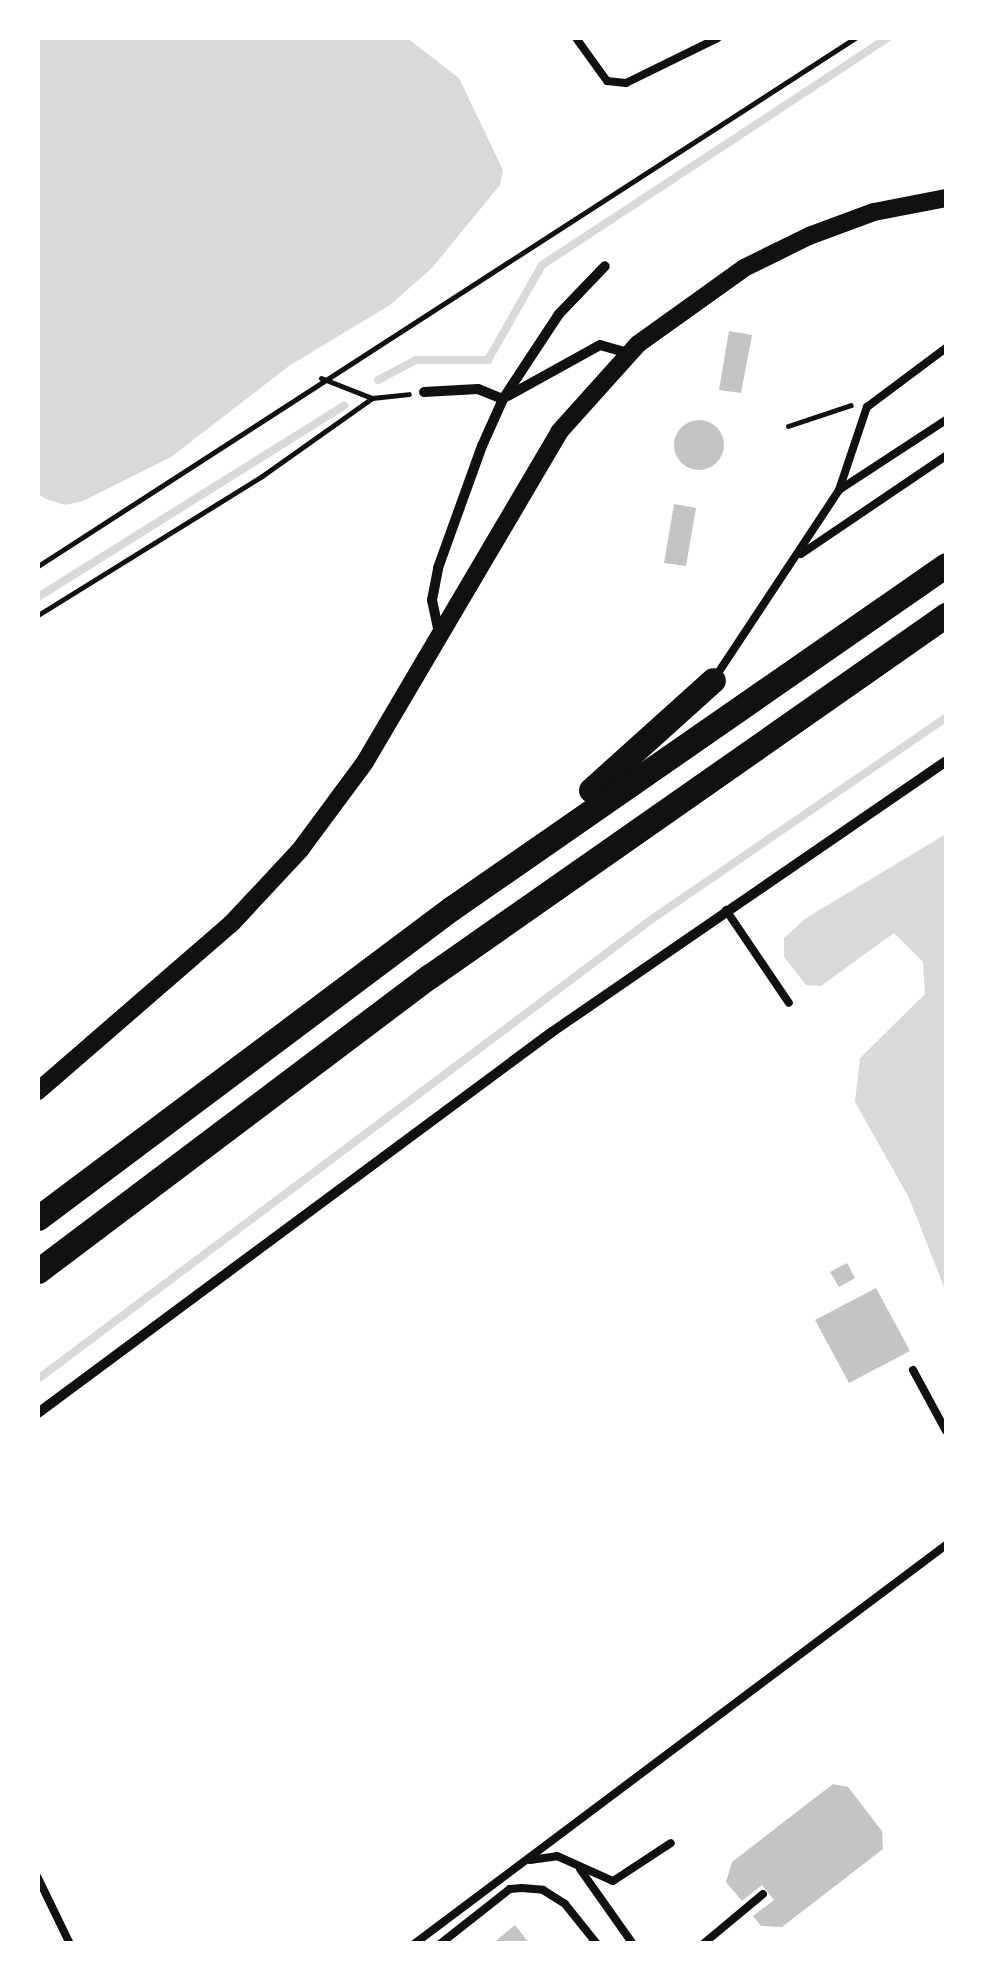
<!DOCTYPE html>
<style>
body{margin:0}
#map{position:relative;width:984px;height:1981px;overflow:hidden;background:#fff;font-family:Figtree,sans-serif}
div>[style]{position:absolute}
.water>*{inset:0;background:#d9d9d9}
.stream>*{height:8px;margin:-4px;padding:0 4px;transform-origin:4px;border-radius:4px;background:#d9d9d9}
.building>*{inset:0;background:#c4c4c4}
.round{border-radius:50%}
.path>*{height:5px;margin:-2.5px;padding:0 2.5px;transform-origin:2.5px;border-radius:2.5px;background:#111}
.service>*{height:8px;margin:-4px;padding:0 4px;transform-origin:4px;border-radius:4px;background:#111}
.minor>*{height:10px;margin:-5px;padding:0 5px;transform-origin:5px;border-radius:5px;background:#111}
.tertiary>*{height:18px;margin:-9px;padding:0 9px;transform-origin:9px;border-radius:9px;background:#111}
.motorway>*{height:25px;margin:-12.5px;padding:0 12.5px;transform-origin:12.5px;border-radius:12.5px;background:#111}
span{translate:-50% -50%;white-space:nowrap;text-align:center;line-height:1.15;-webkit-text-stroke:8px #fff;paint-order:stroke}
.frame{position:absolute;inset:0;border:40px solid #fff;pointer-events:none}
</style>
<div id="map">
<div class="water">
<div style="clip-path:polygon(38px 38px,407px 38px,459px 78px,503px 170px,500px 185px,431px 269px,390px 305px,289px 366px,171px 457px,83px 501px,65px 505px,46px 499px,38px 494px)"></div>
<div style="clip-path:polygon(946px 834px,946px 1292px,909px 1198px,855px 1102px,860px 1058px,925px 994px,923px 962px,894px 933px,821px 986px,806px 985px,784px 957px,784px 938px,806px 918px)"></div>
</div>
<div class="stream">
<div style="left:378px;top:380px;width:43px;rotate:-27.8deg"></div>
<div style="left:416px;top:360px;width:72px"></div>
<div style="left:488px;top:360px;width:109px;rotate:-60.4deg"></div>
<div style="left:542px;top:265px;width:414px;rotate:-33.3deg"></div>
<div style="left:38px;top:597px;width:361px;rotate:-32deg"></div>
<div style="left:38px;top:1379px;width:767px;rotate:-36.84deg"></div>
<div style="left:652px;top:919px;width:356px;rotate:-34.4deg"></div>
</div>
<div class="building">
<div style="clip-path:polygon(729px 331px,752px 335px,741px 393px,719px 390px)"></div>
<div class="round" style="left:674px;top:420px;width:50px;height:50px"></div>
<div style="clip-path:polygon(674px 504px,696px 508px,686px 566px,664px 563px)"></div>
<div style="clip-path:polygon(847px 1263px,855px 1278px,839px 1287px,830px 1272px)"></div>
<div style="clip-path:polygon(876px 1288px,910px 1351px,849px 1383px,815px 1320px)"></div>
<div style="clip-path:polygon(833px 1784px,848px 1787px,882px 1831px,883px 1849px,782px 1927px,761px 1926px,753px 1916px,774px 1900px,762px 1885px,742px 1901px,726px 1882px,732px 1862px)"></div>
<div style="clip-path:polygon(515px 1925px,530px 1944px,492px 1944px)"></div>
</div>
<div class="path">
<div style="left:321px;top:378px;width:55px;rotate:21.4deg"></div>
<div style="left:372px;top:398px;width:37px;rotate:-6deg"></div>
<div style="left:788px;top:426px;width:66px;rotate:-18.4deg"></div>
<div style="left:38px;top:566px;width:973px;rotate:-32.87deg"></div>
<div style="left:38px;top:615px;width:264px;rotate:-31.8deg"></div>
<div style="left:262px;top:476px;width:135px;rotate:-35.3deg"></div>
</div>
<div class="service">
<div style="left:576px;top:38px;width:53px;rotate:54.2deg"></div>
<div style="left:607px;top:81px;width:19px;rotate:6deg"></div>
<div style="left:626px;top:83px;width:102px;rotate:-26.1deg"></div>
<div style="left:839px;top:490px;width:128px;rotate:-33.2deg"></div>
<div style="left:801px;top:554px;width:175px;rotate:-34.1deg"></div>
<div style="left:716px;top:676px;width:223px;rotate:-56.5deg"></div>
<div style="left:839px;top:490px;width:88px;rotate:-71.4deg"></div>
<div style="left:867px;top:407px;width:99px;rotate:-36.8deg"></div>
<div style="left:726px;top:910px;width:112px;rotate:55.9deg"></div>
<div style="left:913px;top:1370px;width:69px;rotate:61.6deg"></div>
<div style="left:530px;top:1860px;width:27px;rotate:-8deg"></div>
<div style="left:557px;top:1856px;width:61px;rotate:24.1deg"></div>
<div style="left:613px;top:1881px;width:69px;rotate:-33.2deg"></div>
<div style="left:580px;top:1869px;width:92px;rotate:54.8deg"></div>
<div style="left:38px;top:1878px;width:73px;rotate:64.1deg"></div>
<div style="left:414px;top:1944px;width:665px;rotate:-36.87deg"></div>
<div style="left:440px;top:1944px;width:89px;rotate:-38.2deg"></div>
<div style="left:510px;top:1889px;width:12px;rotate:-5deg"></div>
<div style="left:522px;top:1888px;width:21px;rotate:5deg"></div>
<div style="left:543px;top:1890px;width:26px;rotate:32deg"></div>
<div style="left:565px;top:1904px;width:51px;rotate:51.3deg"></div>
<div style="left:703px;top:1944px;width:78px;rotate:-39.8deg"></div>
</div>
<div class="minor">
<div style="left:424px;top:392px;width:54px;rotate:-3.2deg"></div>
<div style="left:478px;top:389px;width:27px;rotate:22deg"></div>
<div style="left:508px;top:396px;width:105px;rotate:-29deg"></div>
<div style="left:600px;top:345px;width:29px;rotate:16deg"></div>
<div style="left:439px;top:633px;width:34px;rotate:-102deg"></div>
<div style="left:432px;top:600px;width:33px;rotate:-79deg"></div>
<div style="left:438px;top:568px;width:130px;rotate:-70.2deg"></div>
<div style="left:482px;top:446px;width:51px;rotate:-65.9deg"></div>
<div style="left:503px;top:399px;width:102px;rotate:-56.6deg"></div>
<div style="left:559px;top:314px;width:66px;rotate:-46.2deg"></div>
<div style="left:38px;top:1413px;width:640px;rotate:-36.55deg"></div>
<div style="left:552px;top:1032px;width:478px;rotate:-34.5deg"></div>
</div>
<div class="tertiary">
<div style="left:38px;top:1091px;width:255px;rotate:-40.9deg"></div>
<div style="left:231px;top:924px;width:101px;rotate:-47deg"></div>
<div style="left:300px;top:850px;width:109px;rotate:-53.5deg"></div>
<div style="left:365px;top:762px;width:383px;rotate:-59.5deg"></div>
<div style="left:559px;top:432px;width:118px;rotate:-48.1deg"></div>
<div style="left:638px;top:344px;width:130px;rotate:-35.6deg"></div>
<div style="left:744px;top:268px;width:72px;rotate:-26.2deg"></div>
<div style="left:809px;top:236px;width:69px;rotate:-20.3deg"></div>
<div style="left:874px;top:212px;width:73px;rotate:-11deg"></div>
</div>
<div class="motorway">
<div style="left:591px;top:790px;width:164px;rotate:-42deg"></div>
<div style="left:38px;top:1218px;width:517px;rotate:-36.83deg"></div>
<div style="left:452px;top:908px;width:601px;rotate:-34.77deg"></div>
<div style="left:38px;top:1271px;width:491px;rotate:-37deg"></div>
<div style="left:430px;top:976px;width:630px;rotate:-34.98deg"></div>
</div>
<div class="frame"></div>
</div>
